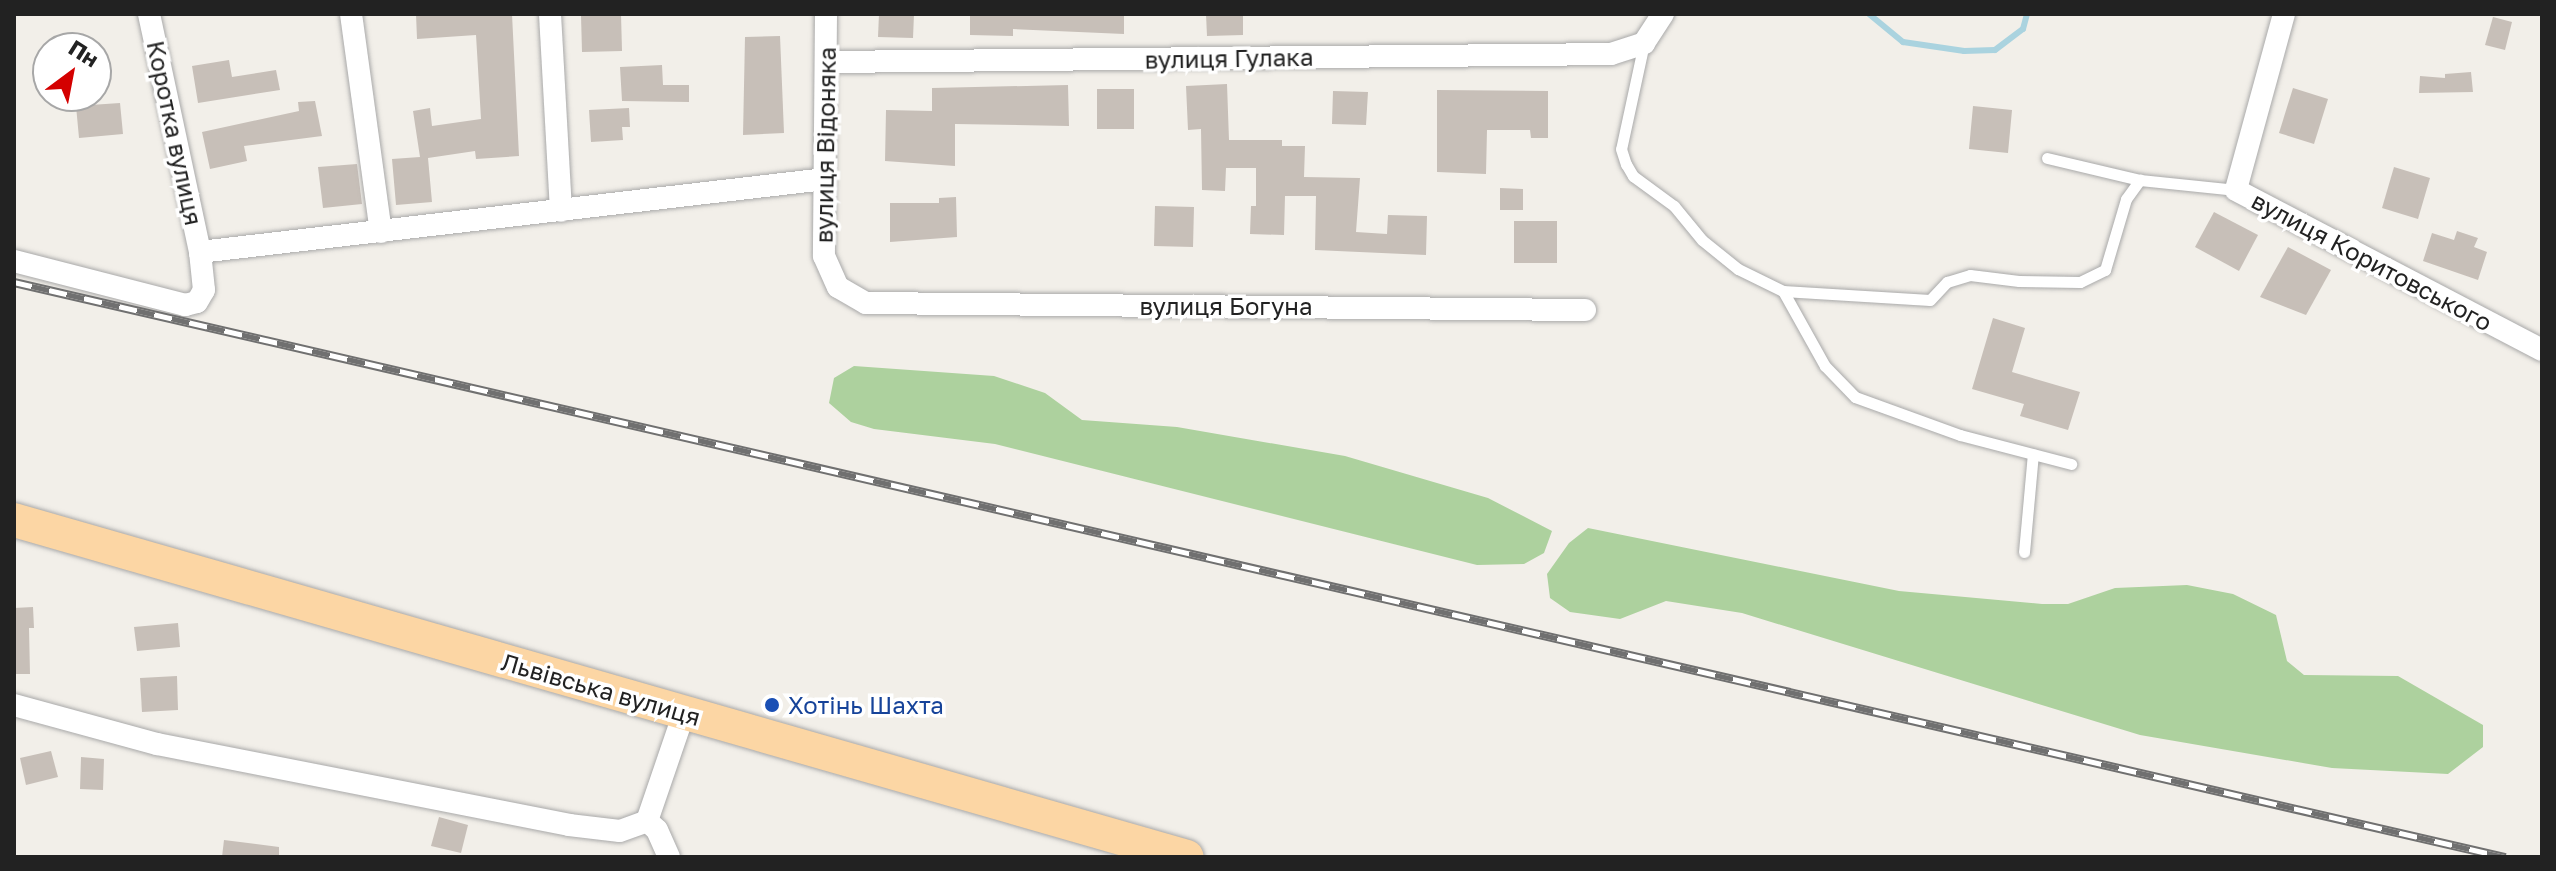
<!DOCTYPE html>
<meta charset="utf-8">
<style>
body{margin:0}
#map{position:relative;width:2556px;height:871px;overflow:hidden;background:#f2efe9;font-family:"Golos Text",sans-serif}
div>[style]{position:absolute}
.forest>*{inset:0;background:#add19e}
.stream>*{height:6px;margin:-3px;padding:0 3px;transform-origin:3px;border-radius:3px;background:#aad3df}
.building>*{inset:0;background:#c7bfb8}
.roads{filter:drop-shadow(0 0 2px #a9a9a9) drop-shadow(0 0 2px #a9a9a9)}
.service>*{height:11px;margin:-5.5px;padding:0 5.5px;transform-origin:5.5px;border-radius:5.5px;background:#fff}
.minor>*{height:22px;margin:-11px;padding:0 11px;transform-origin:11px;border-radius:11px;background:#fff}
.primary>*{height:34px;margin:-17px;padding:0 17px;transform-origin:17px;border-radius:17px;background:#fcd6a4}
.rail>*{height:9px;margin-top:-4.5px;transform-origin:0;background:repeating-linear-gradient(90deg,#fff 0 18px,#707070 0 36px);box-sizing:border-box;border-block:2px solid #707070}
.dots>*{width:22px;height:22px;translate:-50% -50%;box-sizing:border-box;border:4px solid #fff;border-radius:50%}
span{translate:-50% -50%;white-space:nowrap;text-align:center;line-height:1.15;-webkit-text-stroke:7px #fff;paint-order:stroke}
.street-label{font-size:24px;color:#222}
.transit-label{font-size:24px;color:#164399}
.left{translate:0 -50%;text-align:left}
.frame{position:absolute;inset:0;border:16px solid #222;pointer-events:none}
.north{position:absolute;left:32px;top:32px;width:80px;height:80px;box-sizing:border-box;background:#fff;border:2px solid #a7a7a7;border-radius:50%;rotate:32deg;font-size:22px;font-weight:700;line-height:32px;text-align:center;color:#222}
.north::after{content:'';display:block;margin:auto;width:28px;height:36px;background:#d40000;clip-path:polygon(50% 0,100% 100%,50% 72%,0 100%)}
</style>
<div id="map">
<div class="forest">
<div style="clip-path:polygon(854px 366px,994px 376px,1045px 393px,1082px 420px,1177px 427px,1345px 456px,1488px 498px,1552px 531px,1544px 553px,1524px 564px,1477px 565px,995px 444px,874px 429px,851px 422px,829px 403px,834px 378px)"></div>
<div style="clip-path:polygon(1588px 528px,1899px 591px,2042px 604px,2068px 604px,2115px 588px,2187px 585px,2233px 594px,2276px 615px,2287px 661px,2304px 675px,2398px 676px,2483px 725px,2483px 747px,2448px 774px,2332px 768px,2140px 735px,1742px 613px,1666px 601px,1620px 619px,1570px 612px,1550px 598px,1547px 574px,1569px 543px)"></div>
</div>
<div class="stream">
<div style="left:1869px;top:14px;width:44px;rotate:39.5deg"></div>
<div style="left:1903px;top:42px;width:62px;rotate:8.4deg"></div>
<div style="left:1964px;top:51px;width:31px;rotate:-2deg"></div>
<div style="left:1995px;top:50px;width:35px;rotate:-37deg"></div>
<div style="left:2023px;top:29px;width:16px;rotate:-75deg"></div>
</div>
<div class="building">
<div style="clip-path:polygon(416px 14px,512px 14px,519px 156px,476px 159px,475px 151px,428px 158px,432px 202px,396px 205px,392px 159px,420px 157px,413px 111px,430px 108px,432px 126px,481px 119px,476px 35px,417px 39px)"></div>
<div style="clip-path:polygon(621px 14px,622px 51px,582px 52px,581px 15px)"></div>
<div style="clip-path:polygon(879px 14px,914px 14px,913px 38px,878px 37px)"></div>
<div style="clip-path:polygon(970px 14px,1124px 14px,1124px 34px,1013px 29px,1013px 36px,970px 35px)"></div>
<div style="clip-path:polygon(1206px 14px,1243px 14px,1243px 35px,1207px 36px)"></div>
<div style="clip-path:polygon(2493px 17px,2512px 22px,2505px 50px,2485px 45px)"></div>
<div style="clip-path:polygon(780px 36px,784px 133px,743px 135px,745px 37px)"></div>
<div style="clip-path:polygon(229px 60px,232px 77px,276px 70px,280px 90px,198px 103px,192px 66px)"></div>
<div style="clip-path:polygon(662px 65px,663px 85px,689px 85px,689px 102px,622px 101px,620px 67px)"></div>
<div style="clip-path:polygon(2471px 72px,2473px 92px,2419px 93px,2420px 76px,2445px 78px,2445px 74px)"></div>
<div style="clip-path:polygon(1227px 84px,1229px 140px,1282px 140px,1282px 146px,1305px 146px,1304px 177px,1360px 178px,1356px 232px,1387px 234px,1388px 215px,1427px 216px,1426px 255px,1315px 250px,1316px 196px,1285px 196px,1284px 235px,1250px 234px,1251px 206px,1256px 206px,1256px 168px,1226px 168px,1225px 191px,1202px 190px,1201px 129px,1188px 130px,1186px 86px)"></div>
<div style="clip-path:polygon(1068px 85px,1069px 126px,955px 124px,955px 166px,885px 161px,886px 110px,932px 111px,932px 88px)"></div>
<div style="clip-path:polygon(2293px 88px,2328px 99px,2314px 144px,2279px 133px)"></div>
<div style="clip-path:polygon(1097px 89px,1134px 89px,1134px 129px,1097px 129px)"></div>
<div style="clip-path:polygon(1437px 90px,1548px 91px,1548px 138px,1531px 138px,1530px 130px,1487px 130px,1486px 174px,1437px 172px)"></div>
<div style="clip-path:polygon(1333px 91px,1368px 92px,1366px 125px,1332px 124px)"></div>
<div style="clip-path:polygon(315px 101px,322px 136px,244px 146px,247px 161px,210px 169px,202px 132px,299px 111px,298px 102px)"></div>
<div style="clip-path:polygon(120px 103px,123px 134px,79px 138px,76px 106px)"></div>
<div style="clip-path:polygon(1973px 106px,2012px 110px,2008px 153px,1969px 149px)"></div>
<div style="clip-path:polygon(629px 108px,630px 127px,622px 127px,623px 140px,591px 142px,589px 110px)"></div>
<div style="clip-path:polygon(357px 164px,362px 204px,323px 208px,318px 167px)"></div>
<div style="clip-path:polygon(2394px 167px,2430px 178px,2418px 219px,2382px 208px)"></div>
<div style="clip-path:polygon(1500px 188px,1523px 189px,1523px 210px,1500px 210px)"></div>
<div style="clip-path:polygon(956px 197px,957px 237px,890px 242px,890px 203px,939px 203px,939px 198px)"></div>
<div style="clip-path:polygon(1155px 206px,1194px 207px,1193px 247px,1154px 246px)"></div>
<div style="clip-path:polygon(2214px 212px,2258px 235px,2239px 271px,2195px 247px)"></div>
<div style="clip-path:polygon(1514px 221px,1557px 221px,1557px 263px,1514px 263px)"></div>
<div style="clip-path:polygon(2457px 231px,2478px 238px,2474px 247px,2487px 252px,2478px 280px,2423px 261px,2432px 233px,2454px 240px)"></div>
<div style="clip-path:polygon(2288px 247px,2331px 270px,2306px 315px,2260px 297px)"></div>
<div style="clip-path:polygon(1993px 318px,2025px 328px,2012px 372px,2080px 392px,2068px 430px,2020px 416px,2024px 404px,1972px 389px)"></div>
<div style="clip-path:polygon(33px 607px,34px 628px,29px 628px,30px 674px,14px 674px,14px 608px)"></div>
<div style="clip-path:polygon(178px 623px,180px 647px,137px 651px,134px 627px)"></div>
<div style="clip-path:polygon(177px 676px,178px 710px,142px 712px,140px 678px)"></div>
<div style="clip-path:polygon(51px 751px,58px 777px,26px 785px,20px 758px)"></div>
<div style="clip-path:polygon(81px 757px,104px 759px,103px 790px,80px 789px)"></div>
<div style="clip-path:polygon(439px 817px,468px 825px,461px 853px,431px 846px)"></div>
<div style="clip-path:polygon(224px 840px,279px 847px,279px 857px,222px 857px)"></div>
</div>
<div class="roads">
<div class="service">
<div style="left:1644px;top:43px;width:108px;rotate:102.2deg"></div>
<div style="left:1621px;top:149px;width:16px;rotate:72deg"></div>
<div style="left:1626px;top:164px;width:14px;rotate:60deg"></div>
<div style="left:1633px;top:176px;width:51px;rotate:36.2deg"></div>
<div style="left:1674px;top:206px;width:44px;rotate:50.5deg"></div>
<div style="left:1702px;top:240px;width:46px;rotate:38.9deg"></div>
<div style="left:1738px;top:269px;width:50px;rotate:26.1deg"></div>
<div style="left:1783px;top:291px;width:147px;rotate:3.5deg"></div>
<div style="left:1930px;top:300px;width:25px;rotate:-47deg"></div>
<div style="left:1947px;top:282px;width:24px;rotate:-17deg"></div>
<div style="left:1970px;top:275px;width:49px;rotate:7deg"></div>
<div style="left:2019px;top:281px;width:61px;rotate:0.9deg"></div>
<div style="left:2080px;top:282px;width:28px;rotate:-26deg"></div>
<div style="left:2105px;top:270px;width:74px;rotate:-73.5deg"></div>
<div style="left:2126px;top:199px;width:24px;rotate:-54deg"></div>
<div style="left:2140px;top:180px;width:97px;rotate:5.9deg"></div>
<div style="left:2047px;top:158px;width:96px;rotate:13.3deg"></div>
<div style="left:1783px;top:291px;width:86px;rotate:60.8deg"></div>
<div style="left:1825px;top:366px;width:43px;rotate:45.9deg"></div>
<div style="left:1855px;top:397px;width:112px;rotate:19.9deg"></div>
<div style="left:1960px;top:435px;width:115px;rotate:14.6deg"></div>
<div style="left:2024px;top:552px;width:98px;rotate:-84.8deg"></div>
</div>
<div class="minor">
<div style="left:351px;top:14px;width:220px;rotate:82.2deg"></div>
<div style="left:550px;top:14px;width:197px;rotate:86.8deg"></div>
<div style="left:826px;top:14px;width:242px;rotate:90.5deg"></div>
<div style="left:824px;top:256px;width:34px;rotate:66deg"></div>
<div style="left:838px;top:287px;width:32px;rotate:30deg"></div>
<div style="left:866px;top:303px;width:719px;rotate:0.56deg"></div>
<div style="left:2284px;top:14px;width:182px;rotate:105.3deg"></div>
<div style="left:2236px;top:190px;width:345px;rotate:27.6deg"></div>
<div style="left:826px;top:62px;width:785px;rotate:-0.58deg"></div>
<div style="left:1611px;top:54px;width:35px;rotate:-18deg"></div>
<div style="left:1644px;top:43px;width:35px;rotate:-57deg"></div>
<div style="left:200px;top:252px;width:629px;rotate:-6.66deg"></div>
<div style="left:14px;top:261px;width:177px;rotate:14.4deg"></div>
<div style="left:185px;top:305px;width:12px;rotate:-14deg"></div>
<div style="left:197px;top:302px;width:14px;rotate:-60deg"></div>
<div style="left:204px;top:290px;width:38px;rotate:-96deg"></div>
<div style="left:200px;top:252px;width:243px;rotate:-102.1deg"></div>
<div style="left:14px;top:705px;width:148px;rotate:15.3deg"></div>
<div style="left:157px;top:744px;width:420px;rotate:11.1deg"></div>
<div style="left:569px;top:825px;width:51px;rotate:6.7deg"></div>
<div style="left:620px;top:831px;width:29px;rotate:-20deg"></div>
<div style="left:647px;top:821px;width:114px;rotate:-71.1deg"></div>
<div style="left:647px;top:821px;width:13px;rotate:42deg"></div>
<div style="left:657px;top:830px;width:30px;rotate:66deg"></div>
</div>
<div class="primary">
<div style="left:14px;top:520px;width:1220px;rotate:16.03deg"></div>
</div>
</div>
<div class="rail">
<div style="left:14px;top:282px;width:2557px;rotate:13deg"></div>
</div>
<div class="dots">
<div style="left:772px;top:705px;background:#1a4fb4"></div>
</div>
<div class="street-label">
<span style="left:1229px;top:58px;rotate:-1deg">вулиця Гулака</span>
<span style="left:175px;top:133px;rotate:78deg">Коротка вулиця</span>
<span style="left:825px;top:145px;rotate:-89deg">вулиця Відоняка</span>
<span style="left:2372px;top:261px;rotate:28deg">вулиця Коритовського</span>
<span style="left:1226px;top:306px">вулиця Богуна</span>
<span style="left:601px;top:689px;rotate:16deg">Львівська вулиця</span>
</div>
<div class="transit-label">
<span class="left" style="left:788px;top:705px">Хотінь Шахта</span>
</div>
<div class="frame"></div>
<div class="north">Пн</div>
</div>
